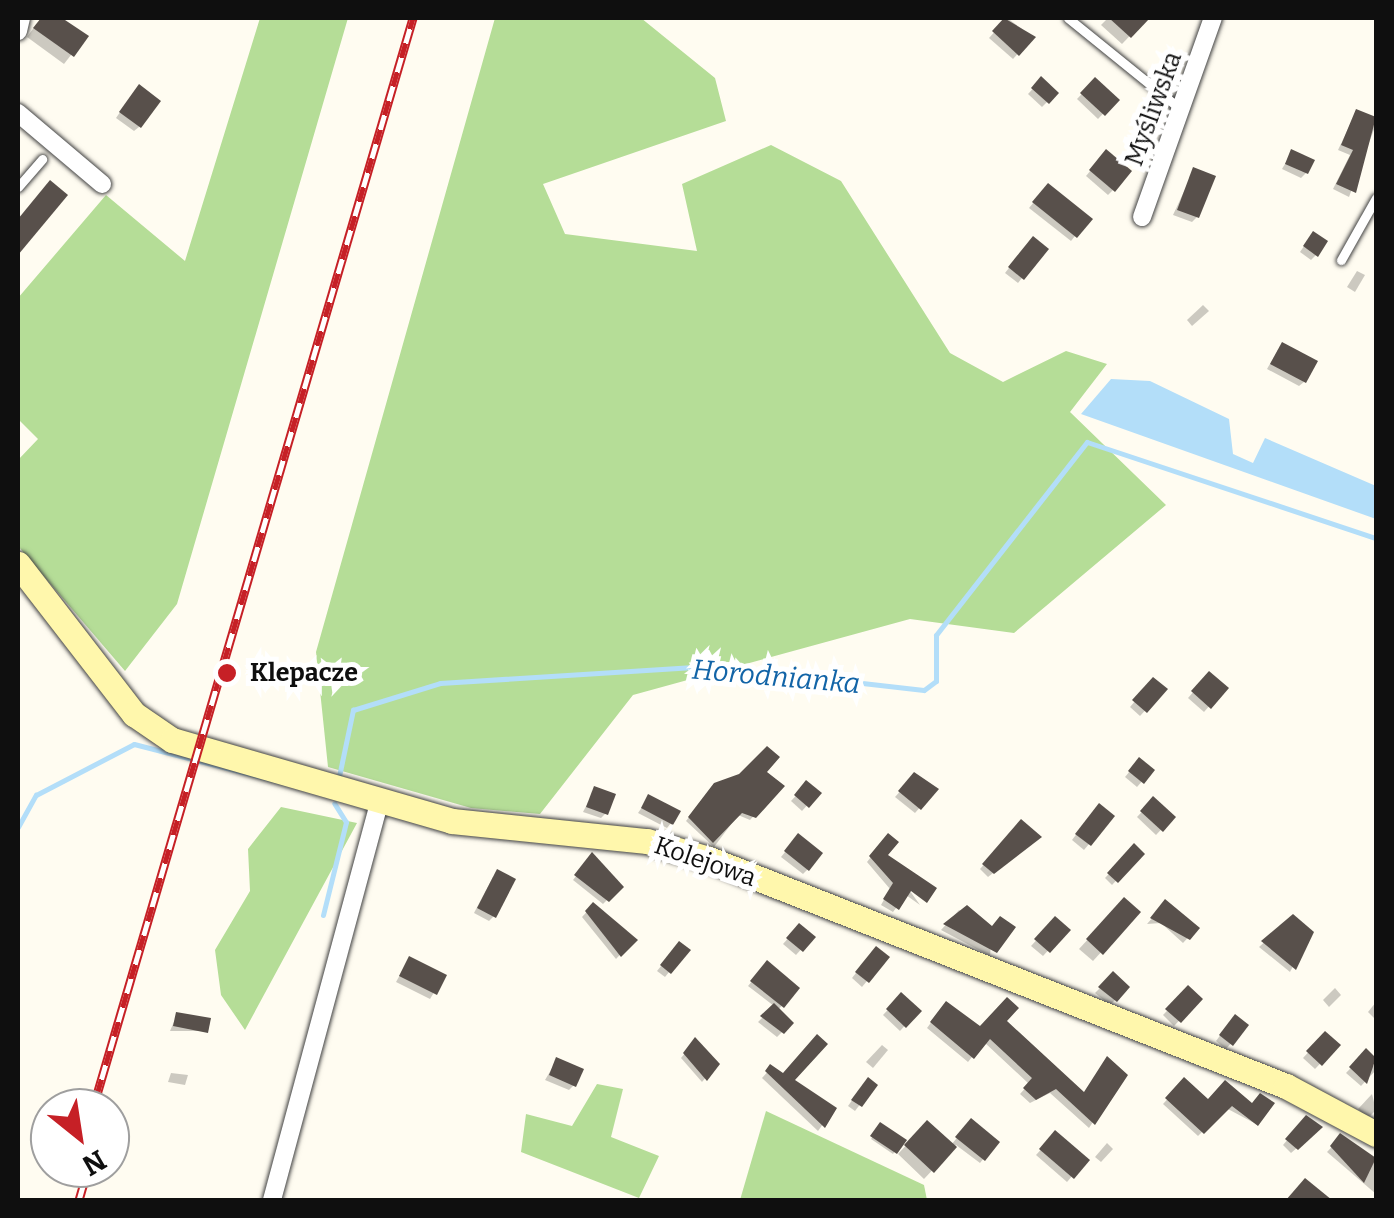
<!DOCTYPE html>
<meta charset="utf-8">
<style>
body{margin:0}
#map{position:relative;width:1394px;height:1218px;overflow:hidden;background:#fffcf1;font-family:Bitter,serif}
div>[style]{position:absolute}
.forest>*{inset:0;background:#b5dd97}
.water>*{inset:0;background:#b3def9}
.shadow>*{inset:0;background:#0003}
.stream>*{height:5px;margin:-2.5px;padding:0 2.5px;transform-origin:2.5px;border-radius:2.5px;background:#b3def9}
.building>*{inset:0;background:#58504b}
.roads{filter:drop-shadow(0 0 2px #424242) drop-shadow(0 0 2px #424242)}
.lane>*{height:9px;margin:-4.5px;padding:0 4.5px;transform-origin:4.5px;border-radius:4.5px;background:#fff}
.street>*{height:18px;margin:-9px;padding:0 9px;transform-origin:9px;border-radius:9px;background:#fff}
.secondary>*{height:25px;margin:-12.5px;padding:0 12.5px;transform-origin:12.5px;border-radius:12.5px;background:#fff7ac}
.rail>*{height:9px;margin-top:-4.5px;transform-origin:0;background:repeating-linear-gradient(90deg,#fff 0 15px,#c62026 0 30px);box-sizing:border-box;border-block:2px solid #c62026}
.dots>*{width:28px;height:28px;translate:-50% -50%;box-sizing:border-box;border:5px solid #fff;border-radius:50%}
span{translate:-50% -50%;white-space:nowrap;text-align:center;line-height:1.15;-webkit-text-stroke:10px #fff;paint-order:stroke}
.street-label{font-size:25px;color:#0f0f0f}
.poi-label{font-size:25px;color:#0f0f0f;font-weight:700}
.left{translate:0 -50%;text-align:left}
.water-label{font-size:28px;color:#1264a7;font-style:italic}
.frame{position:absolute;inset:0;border:20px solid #0f0f0f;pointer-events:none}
.north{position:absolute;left:30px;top:1088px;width:100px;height:100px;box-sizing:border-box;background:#fff;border:2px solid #9f9f9f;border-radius:50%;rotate:150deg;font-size:28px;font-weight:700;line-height:40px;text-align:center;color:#0f0f0f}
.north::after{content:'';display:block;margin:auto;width:35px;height:45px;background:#c62026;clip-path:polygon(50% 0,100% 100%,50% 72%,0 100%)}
</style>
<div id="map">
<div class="forest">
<div style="clip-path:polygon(260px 18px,348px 18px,177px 604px,125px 671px,18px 546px,18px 460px,38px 439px,18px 419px,18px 298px,106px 195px,185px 261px)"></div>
<div style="clip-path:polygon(495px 18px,641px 18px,715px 78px,726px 121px,543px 184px,565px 234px,697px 251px,682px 184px,771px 145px,841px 181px,950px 353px,1003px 382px,1066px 351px,1107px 364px,1070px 412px,1166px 505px,1014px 633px,910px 619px,633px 695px,540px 814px,471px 808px,328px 767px,316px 652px)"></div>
<div style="clip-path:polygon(281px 807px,357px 823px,245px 1030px,221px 995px,215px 950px,250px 891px,248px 849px)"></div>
<div style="clip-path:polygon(597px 1084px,623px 1089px,611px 1137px,659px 1156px,639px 1198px,521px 1152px,526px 1114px,572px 1126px)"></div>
<div style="clip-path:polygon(766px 1111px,924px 1185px,927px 1200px,740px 1200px)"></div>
</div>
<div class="water">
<div style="clip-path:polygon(1111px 379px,1150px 381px,1229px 419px,1233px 454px,1253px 463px,1265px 438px,1376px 486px,1376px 519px,1081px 414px)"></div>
</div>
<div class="shadow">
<div style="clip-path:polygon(41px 18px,85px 37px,64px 64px,27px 37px)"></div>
<div style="clip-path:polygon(1007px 18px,1033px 37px,1013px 59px,989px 38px)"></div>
<div style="clip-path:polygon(1108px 18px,1147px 18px,1122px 44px,1101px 25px)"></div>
<div style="clip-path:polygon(1041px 80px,1056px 93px,1042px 107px,1028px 94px)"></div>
<div style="clip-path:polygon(1095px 80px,1116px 100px,1098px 119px,1077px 99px)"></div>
<div style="clip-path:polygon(134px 92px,139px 127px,134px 131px,116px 118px)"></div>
<div style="clip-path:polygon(1356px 112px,1376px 124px,1349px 197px,1333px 189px,1350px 155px,1338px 150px)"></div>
<div style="clip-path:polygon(1292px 152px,1306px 173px,1301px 178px,1282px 169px)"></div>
<div style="clip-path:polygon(1102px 157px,1113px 190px,1108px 195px,1086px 176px)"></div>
<div style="clip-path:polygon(1194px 170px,1197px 217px,1192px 222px,1173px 215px)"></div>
<div style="clip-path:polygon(1043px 191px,1075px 236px,1071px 241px,1029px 208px)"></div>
<div style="clip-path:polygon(1309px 239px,1316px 255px,1311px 260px,1300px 252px)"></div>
<div style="clip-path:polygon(1028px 244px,1022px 278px,1018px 283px,1005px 273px)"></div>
<div style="clip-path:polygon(1357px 271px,1365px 275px,1355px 292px,1347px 287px)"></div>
<div style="clip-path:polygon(1203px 305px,1209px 311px,1192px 326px,1187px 320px)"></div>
<div style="clip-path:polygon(1278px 350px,1304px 382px,1299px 386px,1267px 369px)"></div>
<div style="clip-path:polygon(1209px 674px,1225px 688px,1204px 712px,1188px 698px)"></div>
<div style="clip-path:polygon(1153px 680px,1164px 690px,1140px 716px,1130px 707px)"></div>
<div style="clip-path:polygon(1135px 765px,1152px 770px,1137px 787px,1125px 777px)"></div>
<div style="clip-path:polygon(764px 772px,781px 786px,750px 820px,738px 815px,714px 847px,686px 821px,711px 789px)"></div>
<div style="clip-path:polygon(914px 776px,935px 790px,915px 813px,895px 797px)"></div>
<div style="clip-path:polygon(807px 784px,818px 793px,802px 811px,791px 801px)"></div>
<div style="clip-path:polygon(595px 789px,606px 813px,601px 818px,583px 812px)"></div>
<div style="clip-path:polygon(649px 797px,671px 823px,667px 828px,638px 813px)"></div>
<div style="clip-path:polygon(1153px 800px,1173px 817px,1156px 835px,1137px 817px)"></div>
<div style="clip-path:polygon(1094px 811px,1112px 816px,1084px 850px,1072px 840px)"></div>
<div style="clip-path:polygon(1021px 822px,1034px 841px,988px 877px,980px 869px)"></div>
<div style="clip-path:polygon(884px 840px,885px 856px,920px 905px,906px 895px,893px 912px,881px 905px,890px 889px,867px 862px)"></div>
<div style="clip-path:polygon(794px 841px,808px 869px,803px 874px,781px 857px)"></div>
<div style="clip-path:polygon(1134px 847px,1141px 854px,1112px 885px,1105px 878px)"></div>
<div style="clip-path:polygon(592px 856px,620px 887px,603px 904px,573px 880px)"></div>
<div style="clip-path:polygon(493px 877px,494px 916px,489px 921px,474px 913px)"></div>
<div style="clip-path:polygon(1124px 900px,1138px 912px,1093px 961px,1079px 949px)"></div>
<div style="clip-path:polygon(1165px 903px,1196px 929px,1183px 943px,1161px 923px,1147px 924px)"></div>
<div style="clip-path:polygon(593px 905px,634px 940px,616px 959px,582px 917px)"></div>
<div style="clip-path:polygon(959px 910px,992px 929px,990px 956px,941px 930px)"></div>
<div style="clip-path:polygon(1293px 917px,1311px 932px,1290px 972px,1259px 947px)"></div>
<div style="clip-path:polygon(1056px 919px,1067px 930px,1043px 956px,1031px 946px)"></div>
<div style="clip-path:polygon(799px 926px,812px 937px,796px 955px,783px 944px)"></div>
<div style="clip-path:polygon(675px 949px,687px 950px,665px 977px,657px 971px)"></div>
<div style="clip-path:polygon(871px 954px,886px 958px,862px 987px,852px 978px)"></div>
<div style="clip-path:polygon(409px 959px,444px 976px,430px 999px,396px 982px)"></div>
<div style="clip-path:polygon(767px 963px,797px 989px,778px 1010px,791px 1023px,777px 1037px,758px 1022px,774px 1006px,748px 986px)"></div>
<div style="clip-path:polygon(1113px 975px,1127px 988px,1110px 1005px,1095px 993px)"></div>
<div style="clip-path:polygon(1335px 988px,1341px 995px,1329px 1007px,1323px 1000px)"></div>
<div style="clip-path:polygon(1188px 989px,1199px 1000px,1174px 1026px,1163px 1015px)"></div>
<div style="clip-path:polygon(901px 996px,918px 1011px,900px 1031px,883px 1015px)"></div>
<div style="clip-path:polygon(1376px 1002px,1376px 1017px,1375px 1019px,1368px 1012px)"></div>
<div style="clip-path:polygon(941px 1009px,980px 1029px,1003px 1021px,1083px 1095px,1124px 1075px,1089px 1128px,1050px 1093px,1030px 1103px,1020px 1094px,1029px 1084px,984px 1042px,968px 1062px,927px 1028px)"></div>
<div style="clip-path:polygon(177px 1015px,206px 1031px,170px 1031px)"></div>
<div style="clip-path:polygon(1230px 1022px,1246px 1026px,1226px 1049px,1216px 1041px)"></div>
<div style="clip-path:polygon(1325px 1034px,1337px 1046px,1315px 1069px,1303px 1058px)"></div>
<div style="clip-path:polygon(695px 1041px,717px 1064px,702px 1082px,681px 1058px)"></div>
<div style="clip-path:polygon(882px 1045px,888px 1050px,873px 1068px,866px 1062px)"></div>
<div style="clip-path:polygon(1366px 1052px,1376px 1070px,1361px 1086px,1346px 1073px)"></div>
<div style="clip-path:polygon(557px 1060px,574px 1085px,569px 1090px,545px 1080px)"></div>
<div style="clip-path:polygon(771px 1068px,834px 1109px,818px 1131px,762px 1078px)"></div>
<div style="clip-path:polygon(171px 1073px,188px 1075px,185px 1085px,168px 1082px)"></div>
<div style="clip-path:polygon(1184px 1081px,1208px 1102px,1226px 1083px,1256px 1124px,1226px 1108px,1198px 1136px,1163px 1104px)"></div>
<div style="clip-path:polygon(863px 1085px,874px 1086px,855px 1111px,848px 1106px)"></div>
<div style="clip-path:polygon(1372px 1094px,1376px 1110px,1368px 1118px,1358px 1109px)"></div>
<div style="clip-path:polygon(1306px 1118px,1320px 1128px,1291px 1153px,1283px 1145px)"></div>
<div style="clip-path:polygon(971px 1121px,997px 1142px,980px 1163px,956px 1145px,924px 1179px,898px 1154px,927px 1123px,951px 1145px)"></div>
<div style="clip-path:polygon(880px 1126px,903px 1141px,893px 1154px,871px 1139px)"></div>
<div style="clip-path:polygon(1055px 1134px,1086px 1160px,1067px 1182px,1036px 1155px)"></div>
<div style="clip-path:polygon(1341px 1137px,1376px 1164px,1376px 1194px,1327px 1152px)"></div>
<div style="clip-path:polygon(1107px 1143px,1113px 1149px,1101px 1162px,1095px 1157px)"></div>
</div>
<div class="stream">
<div style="left:338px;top:781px;width:73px;rotate:-78.1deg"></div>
<div style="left:353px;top:710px;width:91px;rotate:-17.2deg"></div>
<div style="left:440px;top:683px;width:274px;rotate:-3.6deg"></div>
<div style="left:713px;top:666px;width:212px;rotate:6.5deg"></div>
<div style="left:924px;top:690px;width:15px;rotate:-37deg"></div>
<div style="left:936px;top:681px;width:46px;rotate:-90deg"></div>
<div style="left:936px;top:635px;width:245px;rotate:-52deg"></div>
<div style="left:1087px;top:442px;width:305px;rotate:18.4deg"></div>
<div style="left:18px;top:827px;width:37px;rotate:-61deg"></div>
<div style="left:36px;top:795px;width:110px;rotate:-27.5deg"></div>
<div style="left:134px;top:744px;width:208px;rotate:14.5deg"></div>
<div style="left:323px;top:915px;width:96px;rotate:-76.1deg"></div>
<div style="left:346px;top:822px;width:22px;rotate:-122deg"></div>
</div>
<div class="building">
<div style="clip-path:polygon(41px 18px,62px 18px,89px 36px,74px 57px,33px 28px)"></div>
<div style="clip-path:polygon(1004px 18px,1036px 37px,1019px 56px,992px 31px)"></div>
<div style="clip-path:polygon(1109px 18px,1150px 18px,1131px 38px)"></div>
<div style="clip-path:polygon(1041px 76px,1059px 93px,1049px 104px,1031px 88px)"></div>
<div style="clip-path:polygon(1095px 77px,1120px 100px,1105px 116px,1080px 93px)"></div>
<div style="clip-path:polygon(139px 84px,161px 101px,141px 128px,119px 112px)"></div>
<div style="clip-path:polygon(1356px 109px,1376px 117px,1356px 193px,1336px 184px,1353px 150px,1341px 145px)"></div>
<div style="clip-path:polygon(1106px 149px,1132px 171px,1115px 192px,1089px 170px)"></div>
<div style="clip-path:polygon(1291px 149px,1315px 160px,1308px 174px,1285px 164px)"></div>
<div style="clip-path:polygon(1193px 167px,1216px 176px,1199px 218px,1177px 210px)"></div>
<div style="clip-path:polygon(50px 180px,68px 195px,18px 255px,18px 219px)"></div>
<div style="clip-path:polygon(1048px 183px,1093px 219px,1077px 238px,1032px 202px)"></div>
<div style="clip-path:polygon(1313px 231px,1328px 241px,1318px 257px,1303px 246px)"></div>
<div style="clip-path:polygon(1033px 236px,1049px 249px,1024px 280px,1008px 267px)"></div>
<div style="clip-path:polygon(1282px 342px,1318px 361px,1306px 383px,1270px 364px)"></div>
<div style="clip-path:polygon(1209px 671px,1229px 688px,1211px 709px,1191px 691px)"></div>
<div style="clip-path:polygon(1153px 677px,1168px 689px,1147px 713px,1132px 700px)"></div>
<div style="clip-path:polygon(767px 746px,780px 757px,767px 772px,785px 786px,756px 818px,742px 813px,713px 843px,688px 817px,714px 783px,739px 774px)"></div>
<div style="clip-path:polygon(1139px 757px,1155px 770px,1144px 784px,1128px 771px)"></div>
<div style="clip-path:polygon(914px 772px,939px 789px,921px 810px,898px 791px)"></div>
<div style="clip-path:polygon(806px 780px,822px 793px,809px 808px,794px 795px)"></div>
<div style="clip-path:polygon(594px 786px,616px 794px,608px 815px,586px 807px)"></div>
<div style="clip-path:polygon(648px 794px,681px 811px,673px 825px,641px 808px)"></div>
<div style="clip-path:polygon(1153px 796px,1176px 817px,1163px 832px,1140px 811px)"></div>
<div style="clip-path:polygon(1099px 803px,1115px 816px,1091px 846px,1075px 834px)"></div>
<div style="clip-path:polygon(1021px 819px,1042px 837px,994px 874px,982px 864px)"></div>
<div style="clip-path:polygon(798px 833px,823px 853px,809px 871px,784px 851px)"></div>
<div style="clip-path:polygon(888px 833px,899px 842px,888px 855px,937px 888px,927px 903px,911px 891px,899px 910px,883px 899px,893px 883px,869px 856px)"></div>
<div style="clip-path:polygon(1134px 843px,1145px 854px,1118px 883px,1107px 873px)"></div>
<div style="clip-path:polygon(592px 852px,624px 887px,609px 902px,574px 875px)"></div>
<div style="clip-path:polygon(497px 869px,516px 879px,496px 918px,477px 908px)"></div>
<div style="clip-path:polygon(1124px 897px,1141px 912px,1103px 955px,1086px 939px)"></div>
<div style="clip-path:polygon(1165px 899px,1200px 928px,1190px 940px,1150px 918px)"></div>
<div style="clip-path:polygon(593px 902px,638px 940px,621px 957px,585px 911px)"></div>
<div style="clip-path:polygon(967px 905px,992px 926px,1000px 916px,1016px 927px,997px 953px,943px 924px)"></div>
<div style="clip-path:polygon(1293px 914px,1314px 932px,1296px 970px,1261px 941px)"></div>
<div style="clip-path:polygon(1055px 916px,1071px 930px,1050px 953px,1034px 939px)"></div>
<div style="clip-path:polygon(799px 923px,816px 937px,803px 952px,786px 938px)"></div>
<div style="clip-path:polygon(679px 941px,691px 950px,671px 974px,660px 965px)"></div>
<div style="clip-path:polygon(876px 946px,890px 957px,869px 983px,855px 972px)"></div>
<div style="clip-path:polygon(409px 956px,447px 975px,437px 995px,399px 976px)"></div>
<div style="clip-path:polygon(767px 960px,800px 988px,784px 1008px,750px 981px)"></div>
<div style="clip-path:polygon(1113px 971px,1130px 987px,1117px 1002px,1098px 987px)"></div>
<div style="clip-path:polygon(1188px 985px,1203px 999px,1181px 1023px,1165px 1009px)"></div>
<div style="clip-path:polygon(901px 992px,922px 1011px,906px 1028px,886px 1009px)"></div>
<div style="clip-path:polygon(1007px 997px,1019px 1008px,1007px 1021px,1084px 1092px,1107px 1056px,1128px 1075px,1095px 1125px,1056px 1089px,1036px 1100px,1023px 1088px,1032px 1078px,990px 1039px,974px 1059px,930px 1022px,946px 1001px,980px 1026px)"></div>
<div style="clip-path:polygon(774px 1003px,794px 1023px,784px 1034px,760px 1016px)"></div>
<div style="clip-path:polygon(176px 1012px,211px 1018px,208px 1033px,173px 1026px)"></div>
<div style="clip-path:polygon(1235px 1014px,1249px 1025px,1233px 1046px,1219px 1035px)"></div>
<div style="clip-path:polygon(1325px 1031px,1341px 1045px,1322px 1066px,1306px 1051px)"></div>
<div style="clip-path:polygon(817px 1034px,828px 1044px,795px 1080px,837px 1108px,825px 1128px,765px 1071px,770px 1064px,783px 1073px)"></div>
<div style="clip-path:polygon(695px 1037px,720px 1064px,707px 1081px,683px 1053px)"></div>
<div style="clip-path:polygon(1366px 1048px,1376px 1058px,1367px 1084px,1349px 1067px)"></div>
<div style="clip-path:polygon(556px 1057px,584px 1069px,576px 1087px,549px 1075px)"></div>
<div style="clip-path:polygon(868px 1077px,878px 1085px,862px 1107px,851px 1100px)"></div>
<div style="clip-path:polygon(1184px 1077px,1208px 1099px,1225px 1080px,1252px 1103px,1260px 1093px,1275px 1103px,1258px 1126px,1232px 1106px,1204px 1134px,1165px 1098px)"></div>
<div style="clip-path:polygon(1306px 1115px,1323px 1127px,1298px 1150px,1285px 1139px)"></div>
<div style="clip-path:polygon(971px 1118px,1000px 1142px,985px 1161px,955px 1137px)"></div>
<div style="clip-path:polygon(927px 1120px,957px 1147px,934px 1173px,904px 1145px)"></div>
<div style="clip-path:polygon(880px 1122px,907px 1140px,897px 1154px,870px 1136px)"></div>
<div style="clip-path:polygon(1055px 1130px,1090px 1160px,1074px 1179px,1039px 1149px)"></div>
<div style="clip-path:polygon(1340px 1133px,1376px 1158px,1364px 1183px,1330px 1146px)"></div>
<div style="clip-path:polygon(1305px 1178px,1332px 1200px,1286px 1200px)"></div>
</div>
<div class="roads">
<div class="lane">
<div style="left:1068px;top:18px;width:143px;rotate:39deg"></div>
<div style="left:18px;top:187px;width:37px;rotate:-49deg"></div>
<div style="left:1341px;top:260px;width:71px;rotate:-60.6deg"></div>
</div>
<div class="street">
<div style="left:18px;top:31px;width:13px;rotate:-77deg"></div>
<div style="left:18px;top:113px;width:110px;rotate:40.2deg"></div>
<div style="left:1142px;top:217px;width:211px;rotate:-70.4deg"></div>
<div style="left:272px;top:1200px;width:414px;rotate:-74.9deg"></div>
</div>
<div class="secondary">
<div style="left:18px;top:564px;width:190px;rotate:52.3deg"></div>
<div style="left:134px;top:714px;width:46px;rotate:34.4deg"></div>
<div style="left:172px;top:740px;width:291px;rotate:16.1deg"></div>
<div style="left:452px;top:821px;width:196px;rotate:5.9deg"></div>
<div style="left:647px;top:841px;width:65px;rotate:16.2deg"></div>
<div style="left:709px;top:859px;width:620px;rotate:21.48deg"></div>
<div style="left:1286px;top:1086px;width:102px;rotate:28.1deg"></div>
</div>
</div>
<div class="rail">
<div style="left:93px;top:1108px;width:1136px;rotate:-73.64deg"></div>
<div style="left:79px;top:1200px;width:33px;rotate:-74deg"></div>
</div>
<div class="dots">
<div style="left:227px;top:673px;background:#c62026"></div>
</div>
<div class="street-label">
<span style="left:1154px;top:109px;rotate:-70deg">Myśliwska</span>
<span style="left:705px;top:862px;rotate:19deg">Kolejowa</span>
</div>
<div class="poi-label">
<span class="left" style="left:250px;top:673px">Klepacze</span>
</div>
<div class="water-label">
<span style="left:776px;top:677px;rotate:5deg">Horodnianka</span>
</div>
<div class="frame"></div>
<div class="north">N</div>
</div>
